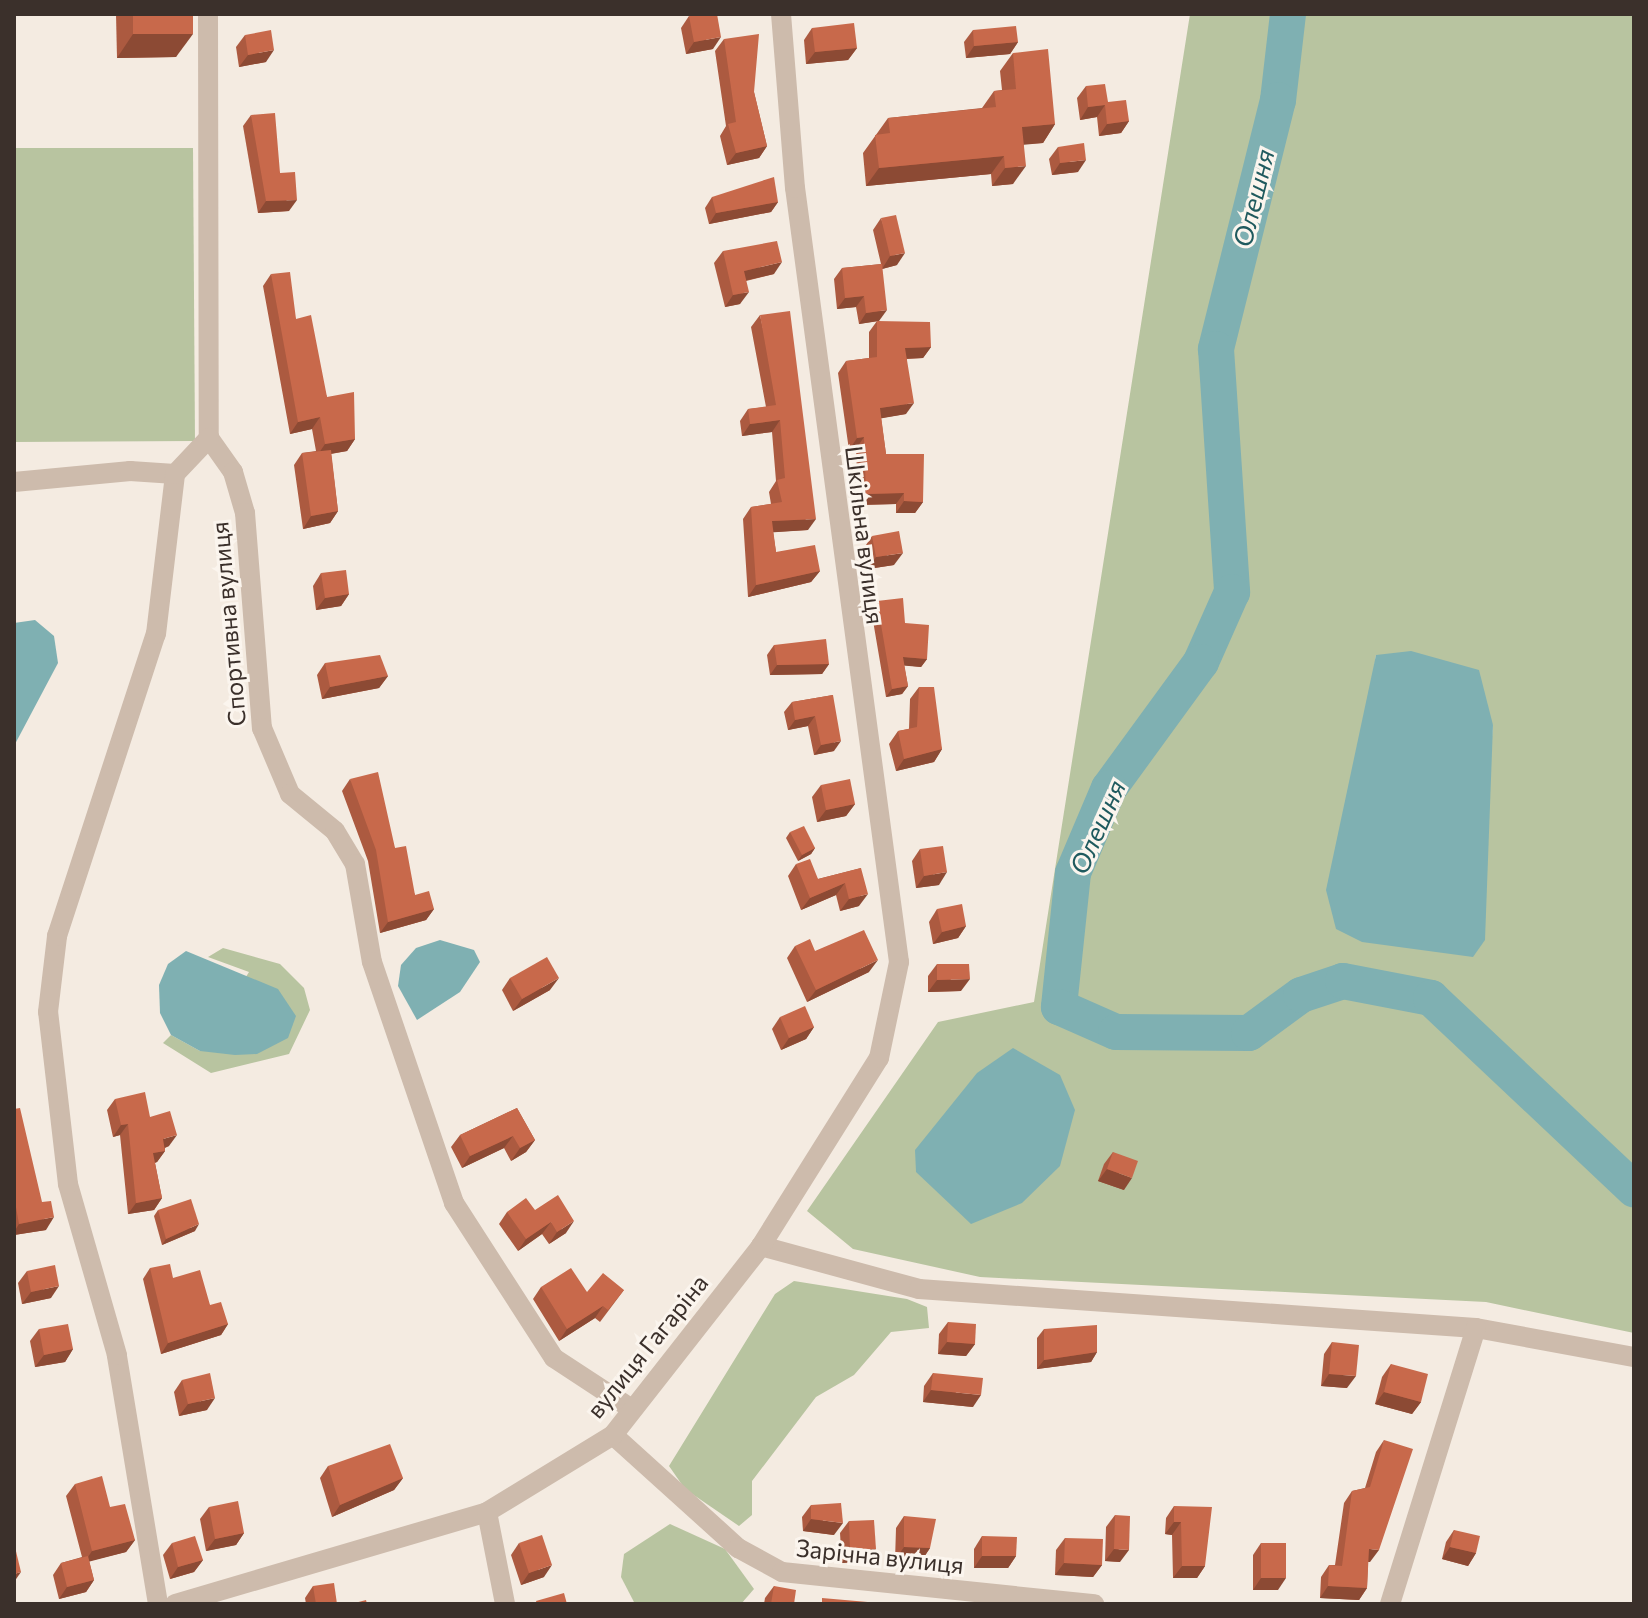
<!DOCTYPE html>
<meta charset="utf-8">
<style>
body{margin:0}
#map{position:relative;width:1648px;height:1618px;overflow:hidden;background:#f4ebe1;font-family:Commissioner,sans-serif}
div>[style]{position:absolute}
.green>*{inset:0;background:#b8c4a0}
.water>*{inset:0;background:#7fb0b2}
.river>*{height:36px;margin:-18px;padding:0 18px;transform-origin:18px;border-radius:18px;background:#7fb0b2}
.minor>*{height:20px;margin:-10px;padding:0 10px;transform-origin:10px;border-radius:10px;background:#cdbbac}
.wall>*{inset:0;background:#ac5a40}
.shaded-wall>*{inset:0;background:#8c4a34}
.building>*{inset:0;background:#c8694b}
span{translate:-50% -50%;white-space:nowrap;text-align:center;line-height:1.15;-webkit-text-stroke:6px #fbf5ee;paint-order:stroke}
.street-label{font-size:24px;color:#3b302b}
.water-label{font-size:26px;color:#1f5a5e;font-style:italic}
.frame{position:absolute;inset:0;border:16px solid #3b302b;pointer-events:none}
</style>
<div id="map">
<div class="green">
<div style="clip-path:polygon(evenodd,1190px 14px,1634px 14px,1634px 1333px,1486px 1302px,980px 1277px,853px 1249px,807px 1211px,938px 1022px,1034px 1002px,1190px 14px,1376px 655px,1493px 725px,1485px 817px,1369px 703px,1376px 655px)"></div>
<div style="clip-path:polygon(14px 148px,193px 148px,195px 441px,14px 442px)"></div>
<div style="clip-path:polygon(223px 948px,280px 964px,304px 988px,310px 1010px,289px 1054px,211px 1073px,163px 1043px,171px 1035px,200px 1051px,249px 972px,208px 957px)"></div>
<div style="clip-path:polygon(794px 1281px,907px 1299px,927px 1307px,929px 1328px,891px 1332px,854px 1375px,816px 1397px,752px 1481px,752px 1515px,739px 1526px,685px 1489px,669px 1466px,775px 1294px)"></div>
<div style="clip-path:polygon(670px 1524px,725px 1549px,754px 1589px,741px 1604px,635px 1604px,621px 1577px,624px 1554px)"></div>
</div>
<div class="water">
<div style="clip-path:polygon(35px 620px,54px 636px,58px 663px,14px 746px,14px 623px)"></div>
<div style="clip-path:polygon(1411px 651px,1479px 670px,1493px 725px,1485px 940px,1473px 957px,1362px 942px,1336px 929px,1326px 890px,1376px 655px)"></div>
<div style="clip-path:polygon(440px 940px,474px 950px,480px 962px,460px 992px,417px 1020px,398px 986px,401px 965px,416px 948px)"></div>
<div style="clip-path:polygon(186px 951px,278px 989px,296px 1016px,288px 1038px,257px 1054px,235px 1055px,200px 1051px,171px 1035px,160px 1013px,159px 985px,168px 964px)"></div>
<div style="clip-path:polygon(1013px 1048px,1060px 1075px,1075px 1110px,1060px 1166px,1022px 1203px,971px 1224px,916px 1172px,915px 1150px,977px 1073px)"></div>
</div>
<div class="river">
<div style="left:1288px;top:14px;width:87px;rotate:96.6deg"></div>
<div style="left:1278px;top:100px;width:257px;rotate:104deg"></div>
<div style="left:1216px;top:349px;width:244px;rotate:86.2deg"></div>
<div style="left:1232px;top:592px;width:77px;rotate:113.9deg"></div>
<div style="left:1201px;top:662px;width:156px;rotate:126.1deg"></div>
<div style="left:1109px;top:788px;width:92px;rotate:113deg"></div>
<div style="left:1073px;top:873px;width:135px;rotate:96deg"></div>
<div style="left:1059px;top:1007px;width:62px;rotate:23.7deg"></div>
<div style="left:1116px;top:1032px;width:133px;rotate:0.4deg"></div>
<div style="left:1249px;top:1033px;width:64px;rotate:-36.2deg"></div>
<div style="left:1301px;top:995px;width:44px;rotate:-18.4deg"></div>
<div style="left:1343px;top:981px;width:90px;rotate:10.9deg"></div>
<div style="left:1431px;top:998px;width:279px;rotate:43.3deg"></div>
</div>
<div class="minor">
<div style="left:208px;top:14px;width:424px;rotate:89.9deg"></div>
<div style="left:209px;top:438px;width:42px;rotate:54.8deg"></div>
<div style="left:233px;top:472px;width:43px;rotate:73.7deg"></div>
<div style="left:245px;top:513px;width:216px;rotate:85.5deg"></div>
<div style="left:262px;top:728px;width:72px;rotate:67deg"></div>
<div style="left:290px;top:794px;width:58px;rotate:39.4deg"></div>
<div style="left:335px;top:831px;width:39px;rotate:59deg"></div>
<div style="left:355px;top:864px;width:99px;rotate:80.2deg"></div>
<div style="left:372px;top:962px;width:255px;rotate:71.2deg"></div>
<div style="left:454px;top:1203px;width:184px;rotate:57.2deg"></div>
<div style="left:554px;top:1358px;width:91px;rotate:33.3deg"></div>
<div style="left:14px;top:482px;width:117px;rotate:-5.4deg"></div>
<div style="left:130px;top:471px;width:45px;rotate:3.8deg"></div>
<div style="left:761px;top:1246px;width:164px;rotate:15.2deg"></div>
<div style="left:919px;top:1289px;width:558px;rotate:4.01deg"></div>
<div style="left:1476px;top:1328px;width:161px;rotate:10.4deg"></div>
<div style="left:613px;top:1435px;width:169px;rotate:42.1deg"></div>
<div style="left:738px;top:1548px;width:50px;rotate:28.6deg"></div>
<div style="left:782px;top:1572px;width:314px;rotate:5.9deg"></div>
<div style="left:487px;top:1512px;width:94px;rotate:78.9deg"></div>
<div style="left:158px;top:1604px;width:252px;rotate:-99.4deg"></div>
<div style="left:117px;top:1355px;width:178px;rotate:-106deg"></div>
<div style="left:68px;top:1184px;width:173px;rotate:-96.6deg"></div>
<div style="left:48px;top:1012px;width:77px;rotate:-83.2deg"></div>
<div style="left:57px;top:936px;width:318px;rotate:-71.9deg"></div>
<div style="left:156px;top:634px;width:161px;rotate:-83.2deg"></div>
<div style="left:175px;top:474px;width:50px;rotate:-46.6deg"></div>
<div style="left:175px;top:1604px;width:325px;rotate:-16.4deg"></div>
<div style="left:487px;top:1512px;width:148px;rotate:-31.4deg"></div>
<div style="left:613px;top:1435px;width:240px;rotate:-51.9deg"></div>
<div style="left:761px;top:1246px;width:222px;rotate:-57.9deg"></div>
<div style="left:879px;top:1058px;width:98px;rotate:-78.2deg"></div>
<div style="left:899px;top:962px;width:781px;rotate:-97.65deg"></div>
<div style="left:795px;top:188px;width:175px;rotate:-94.6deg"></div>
<div style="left:1390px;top:1604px;width:289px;rotate:-72.7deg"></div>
</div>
<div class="wall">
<div style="clip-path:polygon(116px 14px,193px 14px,176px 57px,117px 58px)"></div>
<div style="clip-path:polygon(689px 16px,713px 49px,686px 54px,681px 28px)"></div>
<div style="clip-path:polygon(812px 28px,857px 48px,848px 60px,806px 64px,804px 40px)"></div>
<div style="clip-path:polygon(973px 30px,1018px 42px,1010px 54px,966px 58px,964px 42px)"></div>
<div style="clip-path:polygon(245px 35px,266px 62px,239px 67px,236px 47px)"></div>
<div style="clip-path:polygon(724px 39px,754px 92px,767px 146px,759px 158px,727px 165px,720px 136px,726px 126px,715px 51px)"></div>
<div style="clip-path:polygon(1013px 53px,1055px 124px,1043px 143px,1024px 144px,1013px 184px,992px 186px,991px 174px,866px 186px,863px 153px,888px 118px,982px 108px,994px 91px,1002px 90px,1000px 71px)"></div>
<div style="clip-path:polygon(1086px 86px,1108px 102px,1129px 121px,1121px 133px,1099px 136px,1097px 117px,1080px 120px,1077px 98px)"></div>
<div style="clip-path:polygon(251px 115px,280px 173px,289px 211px,258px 213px,243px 126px)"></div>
<div style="clip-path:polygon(1058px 147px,1078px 172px,1052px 175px,1049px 159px)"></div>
<div style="clip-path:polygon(712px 197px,778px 202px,771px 212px,709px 224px,705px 208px)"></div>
<div style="clip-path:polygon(881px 218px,897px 265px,882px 269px,879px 321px,931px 347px,923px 358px,907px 359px,906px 414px,881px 418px,886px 454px,923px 502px,915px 513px,896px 513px,896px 504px,858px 505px,856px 449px,849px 450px,838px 373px,846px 361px,869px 358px,869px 332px,877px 321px,859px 324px,856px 307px,837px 309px,834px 279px,842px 268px,881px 264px,873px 230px)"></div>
<div style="clip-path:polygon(723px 251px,774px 274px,746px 281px,740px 304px,725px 307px,714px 263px)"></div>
<div style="clip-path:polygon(271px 274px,296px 319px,327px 397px,355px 439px,347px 451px,331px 454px,338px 511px,330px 523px,303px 529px,294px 465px,302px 453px,316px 451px,312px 429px,290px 434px,263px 286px)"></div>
<div style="clip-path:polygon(760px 315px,808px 530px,773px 532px,776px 552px,820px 571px,811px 582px,748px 597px,743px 519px,751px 507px,771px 504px,769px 492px,776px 481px,772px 432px,742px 436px,740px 421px,748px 409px,766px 407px,751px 327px)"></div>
<div style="clip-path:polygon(872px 536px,894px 565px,868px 569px,864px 548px)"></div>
<div style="clip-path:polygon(321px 573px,349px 594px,341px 606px,316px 610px,313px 586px)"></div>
<div style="clip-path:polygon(877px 601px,905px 623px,927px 659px,921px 667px,904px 665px,908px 686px,902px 694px,886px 697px,871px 609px)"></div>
<div style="clip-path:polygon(774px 645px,829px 664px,822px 674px,770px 675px,767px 655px)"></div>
<div style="clip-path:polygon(325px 663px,388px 676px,379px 688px,322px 699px,317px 675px)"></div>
<div style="clip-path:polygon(919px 687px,942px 749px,934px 762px,896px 771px,889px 744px,898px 731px,909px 729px,910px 699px)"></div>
<div style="clip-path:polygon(833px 695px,834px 751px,814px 755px,808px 726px,788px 730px,784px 712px,792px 702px)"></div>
<div style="clip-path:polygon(350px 779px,395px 848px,415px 895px,434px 909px,426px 920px,380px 933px,368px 861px,342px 791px)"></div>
<div style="clip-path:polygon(821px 785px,855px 804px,846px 816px,817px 822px,812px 797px)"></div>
<div style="clip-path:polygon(790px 832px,815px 848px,811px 854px,798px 861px,786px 838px)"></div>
<div style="clip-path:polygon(920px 849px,939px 885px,916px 888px,912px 861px)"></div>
<div style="clip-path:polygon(796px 864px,818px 879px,861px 868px,859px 906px,840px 911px,836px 895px,801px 910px,788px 876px)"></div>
<div style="clip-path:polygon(937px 909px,966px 926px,958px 938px,933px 944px,929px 922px)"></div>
<div style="clip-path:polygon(795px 946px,815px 951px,869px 972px,807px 1002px,787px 958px)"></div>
<div style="clip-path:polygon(937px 964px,961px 991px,928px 992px,928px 976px)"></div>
<div style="clip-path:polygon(510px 978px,550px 990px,513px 1011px,502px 990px)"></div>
<div style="clip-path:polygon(780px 1017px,814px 1027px,806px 1039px,781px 1050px,772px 1029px)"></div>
<div style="clip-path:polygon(115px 1099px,150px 1117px,169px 1146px,165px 1148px,165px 1151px,157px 1162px,155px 1163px,162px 1198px,154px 1210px,128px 1214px,120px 1135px,113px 1137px,107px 1110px)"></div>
<div style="clip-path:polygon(517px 1108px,535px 1140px,526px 1152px,511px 1161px,504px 1148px,462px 1168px,451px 1147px,460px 1135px)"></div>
<div style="clip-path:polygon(14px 1109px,46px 1230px,14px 1235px)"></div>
<div style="clip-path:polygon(1113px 1152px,1124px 1190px,1098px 1181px,1104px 1164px)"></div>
<div style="clip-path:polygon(158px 1210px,195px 1231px,162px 1245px,154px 1216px)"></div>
<div style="clip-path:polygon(535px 1210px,566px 1233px,549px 1244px,542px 1234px,518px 1251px,499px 1224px,507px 1212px)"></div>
<div style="clip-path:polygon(150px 1268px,173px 1278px,210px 1305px,228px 1324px,221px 1335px,161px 1354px,143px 1279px)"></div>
<div style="clip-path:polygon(27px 1271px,51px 1298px,22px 1304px,18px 1283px)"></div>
<div style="clip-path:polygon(541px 1287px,587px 1292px,624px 1290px,600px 1322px,595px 1318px,559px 1341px,533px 1299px)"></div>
<div style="clip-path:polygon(948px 1322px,975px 1344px,966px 1356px,938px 1354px,939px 1334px)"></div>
<div style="clip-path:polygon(39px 1329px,73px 1349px,65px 1362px,35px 1367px,30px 1341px)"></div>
<div style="clip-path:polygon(1044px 1329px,1097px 1352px,1091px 1362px,1037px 1369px,1037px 1338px)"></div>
<div style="clip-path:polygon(1332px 1342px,1347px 1388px,1321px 1386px,1324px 1354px)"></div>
<div style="clip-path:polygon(1391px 1364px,1421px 1402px,1412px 1414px,1375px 1404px,1382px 1377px)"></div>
<div style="clip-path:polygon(933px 1373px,973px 1407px,923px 1402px,924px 1386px)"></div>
<div style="clip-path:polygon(182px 1380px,207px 1410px,179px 1416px,174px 1392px)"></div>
<div style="clip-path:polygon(1384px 1440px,1370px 1562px,1368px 1562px,1367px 1588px,1359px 1600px,1320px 1598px,1321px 1577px,1329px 1565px,1335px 1565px,1344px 1503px,1352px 1491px,1365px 1488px,1376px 1452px)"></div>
<div style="clip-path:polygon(328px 1466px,403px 1478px,394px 1490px,332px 1517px,320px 1478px)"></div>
<div style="clip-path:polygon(75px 1484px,110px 1507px,135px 1540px,126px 1552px,89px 1561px,94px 1580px,86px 1592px,59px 1599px,53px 1575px,61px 1563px,82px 1557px,66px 1496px)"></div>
<div style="clip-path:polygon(811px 1505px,834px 1535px,803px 1531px,802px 1517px)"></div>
<div style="clip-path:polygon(1174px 1506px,1205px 1566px,1197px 1578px,1173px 1578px,1172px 1535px,1165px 1534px,1166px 1518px)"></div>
<div style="clip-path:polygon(209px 1507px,244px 1533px,236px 1545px,206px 1551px,200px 1519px)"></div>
<div style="clip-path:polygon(1115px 1515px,1120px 1562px,1105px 1561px,1106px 1527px)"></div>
<div style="clip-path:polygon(904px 1516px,930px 1548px,922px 1560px,895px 1560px,896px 1528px)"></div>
<div style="clip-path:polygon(849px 1521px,867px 1561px,842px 1563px,840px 1533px)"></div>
<div style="clip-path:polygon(1454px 1530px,1476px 1553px,1468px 1566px,1442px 1559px,1446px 1542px)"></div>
<div style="clip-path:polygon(982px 1536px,1016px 1556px,1008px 1568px,974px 1568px,974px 1549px)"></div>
<div style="clip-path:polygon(1065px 1538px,1102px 1565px,1093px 1577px,1055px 1575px,1056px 1550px)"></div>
<div style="clip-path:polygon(172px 1543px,203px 1560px,194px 1572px,170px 1579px,163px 1555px)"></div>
<div style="clip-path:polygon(519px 1543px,544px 1577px,521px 1585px,511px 1555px)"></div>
<div style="clip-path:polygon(1261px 1543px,1278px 1590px,1253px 1590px,1253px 1555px)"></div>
<div style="clip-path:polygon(313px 1586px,337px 1604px,306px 1604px,305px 1598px)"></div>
<div style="clip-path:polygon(774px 1586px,794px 1604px,764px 1604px,765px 1598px)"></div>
</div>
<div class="shaded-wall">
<div style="clip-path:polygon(133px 34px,193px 34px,176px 57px,117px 58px)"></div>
<div style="clip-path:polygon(721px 37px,713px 49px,686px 54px,694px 42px)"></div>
<div style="clip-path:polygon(1018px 42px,1010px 54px,966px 58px,974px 46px)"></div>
<div style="clip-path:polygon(857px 48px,848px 60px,806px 64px,815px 52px)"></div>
<div style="clip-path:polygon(274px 50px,266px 62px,239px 67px,248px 55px)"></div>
<div style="clip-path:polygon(1105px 105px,1097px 117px,1080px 120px,1088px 107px)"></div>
<div style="clip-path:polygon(1129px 121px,1121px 133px,1099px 136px,1107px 124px)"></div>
<div style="clip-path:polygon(1055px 124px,1043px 143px,1009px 146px,1022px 127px)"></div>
<div style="clip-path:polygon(767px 146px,759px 158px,727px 165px,736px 153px)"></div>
<div style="clip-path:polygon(1004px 156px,991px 174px,866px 186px,879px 168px)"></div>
<div style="clip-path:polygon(1086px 160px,1078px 172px,1052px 175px,1060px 163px)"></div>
<div style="clip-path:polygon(1026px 166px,1013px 184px,992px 186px,1005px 168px)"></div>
<div style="clip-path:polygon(297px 200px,289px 211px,258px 213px,266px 201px)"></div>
<div style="clip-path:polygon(778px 202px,771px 212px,709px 224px,716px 213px)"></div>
<div style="clip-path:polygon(905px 253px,897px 265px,882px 269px,890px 256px)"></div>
<div style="clip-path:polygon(782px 262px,774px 274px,735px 283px,744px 271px)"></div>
<div style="clip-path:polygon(749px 292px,740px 304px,725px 307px,733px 295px)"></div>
<div style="clip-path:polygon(864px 296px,856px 307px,837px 309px,845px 298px)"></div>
<div style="clip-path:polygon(887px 310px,879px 321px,859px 324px,866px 313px)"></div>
<div style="clip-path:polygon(931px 347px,923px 358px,897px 359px,905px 348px)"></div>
<div style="clip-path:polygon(914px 403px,906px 414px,872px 420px,880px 408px)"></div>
<div style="clip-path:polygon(320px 417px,312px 429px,290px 434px,298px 422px)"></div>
<div style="clip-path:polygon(780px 420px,772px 432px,742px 436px,750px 424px)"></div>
<div style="clip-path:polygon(864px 437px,856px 449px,849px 450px,857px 438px)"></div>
<div style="clip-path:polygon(355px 439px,347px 451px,317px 456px,325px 444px)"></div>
<div style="clip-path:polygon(904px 493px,896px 504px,858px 505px,866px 494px)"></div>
<div style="clip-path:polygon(904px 501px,923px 502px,915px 513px,896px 513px)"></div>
<div style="clip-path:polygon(338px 511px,330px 523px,303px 529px,311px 516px)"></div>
<div style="clip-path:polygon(816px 519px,808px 530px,763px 533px,772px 521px)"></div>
<div style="clip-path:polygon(903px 553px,894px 565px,868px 569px,876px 557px)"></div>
<div style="clip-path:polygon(820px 571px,811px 582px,748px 597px,756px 585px)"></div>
<div style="clip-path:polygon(349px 594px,341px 606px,316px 610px,325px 598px)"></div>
<div style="clip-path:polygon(903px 657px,927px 659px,921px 667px,897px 665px)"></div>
<div style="clip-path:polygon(829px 664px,822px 674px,770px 675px,777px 665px)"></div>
<div style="clip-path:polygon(388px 676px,379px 688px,322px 699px,330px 687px)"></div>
<div style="clip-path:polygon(908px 686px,902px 694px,886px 697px,892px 689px)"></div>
<div style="clip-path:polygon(815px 716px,808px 726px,788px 730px,795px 720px)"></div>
<div style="clip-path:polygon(841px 741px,834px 751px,814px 755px,821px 745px)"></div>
<div style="clip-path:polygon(942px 749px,934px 762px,896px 771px,904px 759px)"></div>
<div style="clip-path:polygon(855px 804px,846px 816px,817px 822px,826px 810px)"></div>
<div style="clip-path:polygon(815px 848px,811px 854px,798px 861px,802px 855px)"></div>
<div style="clip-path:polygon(947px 872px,939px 885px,916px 888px,924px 876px)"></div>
<div style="clip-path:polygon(845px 883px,836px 895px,801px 910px,810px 898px)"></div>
<div style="clip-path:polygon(868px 894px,859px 906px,840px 911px,849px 899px)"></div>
<div style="clip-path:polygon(434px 909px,426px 920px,380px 933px,388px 922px)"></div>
<div style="clip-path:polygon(966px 926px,958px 938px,933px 944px,942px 932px)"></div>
<div style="clip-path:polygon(878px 960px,869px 972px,807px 1002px,816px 990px)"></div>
<div style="clip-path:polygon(559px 978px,550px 990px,513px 1011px,522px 999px)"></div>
<div style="clip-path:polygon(970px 979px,961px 991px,928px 992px,937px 980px)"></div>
<div style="clip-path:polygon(814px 1027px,806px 1039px,781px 1050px,789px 1038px)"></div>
<div style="clip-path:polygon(128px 1124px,120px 1135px,113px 1137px,121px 1125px)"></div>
<div style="clip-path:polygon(177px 1135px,169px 1146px,155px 1151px,163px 1139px)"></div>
<div style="clip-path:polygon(513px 1136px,504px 1148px,462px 1168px,470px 1156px)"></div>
<div style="clip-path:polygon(535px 1140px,526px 1152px,511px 1161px,520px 1148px)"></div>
<div style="clip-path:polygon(165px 1151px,157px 1162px,145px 1165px,153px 1153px)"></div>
<div style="clip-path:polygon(1107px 1169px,1132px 1178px,1124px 1190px,1098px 1181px)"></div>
<div style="clip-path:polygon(162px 1198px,154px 1210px,128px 1214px,136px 1203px)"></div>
<div style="clip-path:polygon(54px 1217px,46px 1230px,14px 1235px,14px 1232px,19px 1224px)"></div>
<div style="clip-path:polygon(574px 1221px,566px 1233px,549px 1244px,557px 1232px)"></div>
<div style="clip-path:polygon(551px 1222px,542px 1234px,518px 1251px,526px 1239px)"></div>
<div style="clip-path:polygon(199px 1224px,195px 1231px,162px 1245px,166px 1239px)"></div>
<div style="clip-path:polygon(59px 1286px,51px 1298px,22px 1304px,31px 1292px)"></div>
<div style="clip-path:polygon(603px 1306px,595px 1318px,559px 1341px,567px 1329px)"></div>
<div style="clip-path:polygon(228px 1324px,221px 1335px,161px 1354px,168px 1343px)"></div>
<div style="clip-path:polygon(947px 1342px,975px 1344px,966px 1356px,938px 1354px)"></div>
<div style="clip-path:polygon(73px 1349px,65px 1362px,35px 1367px,44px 1355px)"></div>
<div style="clip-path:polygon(1097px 1352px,1091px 1362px,1037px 1369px,1044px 1360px)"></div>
<div style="clip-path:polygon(1329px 1374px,1356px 1376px,1347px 1388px,1321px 1386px)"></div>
<div style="clip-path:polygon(931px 1390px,981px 1395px,973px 1407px,923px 1402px)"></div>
<div style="clip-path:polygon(1384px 1392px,1421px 1402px,1412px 1414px,1375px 1404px)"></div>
<div style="clip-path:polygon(215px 1398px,207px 1410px,179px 1416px,188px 1404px)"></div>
<div style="clip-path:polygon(403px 1478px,394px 1490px,332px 1517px,340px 1505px)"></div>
<div style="clip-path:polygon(811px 1519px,843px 1523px,834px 1535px,803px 1531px)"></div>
<div style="clip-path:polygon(1174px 1522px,1181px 1522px,1172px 1535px,1165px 1534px)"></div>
<div style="clip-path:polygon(244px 1533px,236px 1545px,206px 1551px,215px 1539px)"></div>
<div style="clip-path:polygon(135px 1540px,126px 1552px,84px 1563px,92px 1551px)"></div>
<div style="clip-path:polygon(904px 1547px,930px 1548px,922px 1560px,895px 1560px)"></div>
<div style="clip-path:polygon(1450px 1547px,1476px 1553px,1468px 1566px,1442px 1559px)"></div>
<div style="clip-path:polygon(876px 1549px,867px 1561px,842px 1563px,850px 1550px)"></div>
<div style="clip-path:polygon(1114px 1549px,1129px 1550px,1120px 1562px,1105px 1561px)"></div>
<div style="clip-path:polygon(1369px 1549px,1379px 1550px,1370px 1562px,1360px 1561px)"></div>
<div style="clip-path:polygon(982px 1556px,1016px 1556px,1008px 1568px,974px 1568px)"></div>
<div style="clip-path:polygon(203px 1560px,194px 1572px,170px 1579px,178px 1567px)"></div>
<div style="clip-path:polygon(1064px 1563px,1102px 1565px,1093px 1577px,1055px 1575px)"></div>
<div style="clip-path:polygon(552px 1565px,544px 1577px,521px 1585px,529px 1573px)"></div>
<div style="clip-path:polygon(1182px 1566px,1205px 1566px,1197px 1578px,1173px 1578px)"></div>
<div style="clip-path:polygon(21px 1572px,14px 1582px,14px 1574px)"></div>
<div style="clip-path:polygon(1261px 1578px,1286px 1578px,1278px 1590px,1253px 1590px)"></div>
<div style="clip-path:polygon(94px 1580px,86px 1592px,59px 1599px,67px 1587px)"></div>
<div style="clip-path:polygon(1328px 1586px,1367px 1588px,1359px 1600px,1320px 1598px)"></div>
</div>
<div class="building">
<div style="clip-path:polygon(133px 14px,193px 14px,193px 34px,133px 34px)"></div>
<div style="clip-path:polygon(698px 14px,717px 14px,721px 37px,694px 42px,689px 16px)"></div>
<div style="clip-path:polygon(854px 23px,857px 48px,815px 52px,812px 28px)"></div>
<div style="clip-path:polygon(1016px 26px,1018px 42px,974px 46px,973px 30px)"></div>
<div style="clip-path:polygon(271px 30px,274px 50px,248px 55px,245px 35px)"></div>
<div style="clip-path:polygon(759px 34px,754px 92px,767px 146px,736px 153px,728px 124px,736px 122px,724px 39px)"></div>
<div style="clip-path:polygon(1048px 49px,1055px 124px,1022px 127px,1026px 166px,1005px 168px,1004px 156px,879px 168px,875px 135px,890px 133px,888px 118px,996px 107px,994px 91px,1016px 89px,1013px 53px)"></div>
<div style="clip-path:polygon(1105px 84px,1108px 102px,1126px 100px,1129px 121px,1107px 124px,1105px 105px,1088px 107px,1086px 86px)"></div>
<div style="clip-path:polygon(275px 113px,280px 173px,295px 172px,297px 200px,266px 201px,251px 115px)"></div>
<div style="clip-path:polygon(1084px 143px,1086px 160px,1060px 163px,1058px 147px)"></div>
<div style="clip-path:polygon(774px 177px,778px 202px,716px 213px,712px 197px)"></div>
<div style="clip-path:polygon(896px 215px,905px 253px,890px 256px,881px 218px)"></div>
<div style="clip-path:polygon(777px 241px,782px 262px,744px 271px,749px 292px,733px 295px,723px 251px)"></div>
<div style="clip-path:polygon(882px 264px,887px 310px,866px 313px,864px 296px,845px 298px,842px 268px)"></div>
<div style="clip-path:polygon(290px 272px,296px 319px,311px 315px,327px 397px,354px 392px,355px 439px,325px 444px,320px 417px,298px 422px,271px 274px)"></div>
<div style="clip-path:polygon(790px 311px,816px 519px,772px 521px,776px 552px,815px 545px,820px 571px,756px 585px,751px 507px,782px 502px,777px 480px,785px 478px,780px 420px,750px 424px,748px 409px,776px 405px,760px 315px)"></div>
<div style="clip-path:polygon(877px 321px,930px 322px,931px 347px,905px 348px,914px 403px,880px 408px,886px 454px,924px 454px,923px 502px,904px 501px,904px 493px,866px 494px,864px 437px,857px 438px,846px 361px,877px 357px)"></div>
<div style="clip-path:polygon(331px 450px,338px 511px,311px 516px,302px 453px)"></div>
<div style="clip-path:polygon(899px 531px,903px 553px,876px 557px,872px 536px)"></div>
<div style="clip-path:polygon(346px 570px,349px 594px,325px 598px,321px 573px)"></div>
<div style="clip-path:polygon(903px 598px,905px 623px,929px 625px,927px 659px,903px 657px,908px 686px,892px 689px,877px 601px)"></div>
<div style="clip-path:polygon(826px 639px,829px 664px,777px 665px,774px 645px)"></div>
<div style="clip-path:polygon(380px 655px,388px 676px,330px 687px,325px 663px)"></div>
<div style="clip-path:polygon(919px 687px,934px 687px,942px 749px,904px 759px,898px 731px,917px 727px)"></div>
<div style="clip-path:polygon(833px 695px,841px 741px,821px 745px,815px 716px,795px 720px,792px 702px)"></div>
<div style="clip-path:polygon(378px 772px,395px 848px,406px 846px,415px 895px,429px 891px,434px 909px,388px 922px,376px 850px,350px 779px)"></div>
<div style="clip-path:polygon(850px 779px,855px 804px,826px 810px,821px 785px)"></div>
<div style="clip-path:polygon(804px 826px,815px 848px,802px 855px,790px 832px)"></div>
<div style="clip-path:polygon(943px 846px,947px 872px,924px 876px,920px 849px)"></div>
<div style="clip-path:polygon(810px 859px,818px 879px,861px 868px,868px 894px,849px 899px,845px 883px,810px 898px,796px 864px)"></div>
<div style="clip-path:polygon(962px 904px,966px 926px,942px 932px,937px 909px)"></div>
<div style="clip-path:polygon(864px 930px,878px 960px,816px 990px,795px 946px,810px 939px,815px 951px)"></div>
<div style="clip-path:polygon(547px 957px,559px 978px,522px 999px,510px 978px)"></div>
<div style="clip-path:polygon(937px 964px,969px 964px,970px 979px,937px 980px)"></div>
<div style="clip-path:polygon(805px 1006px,814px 1027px,789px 1038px,780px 1017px)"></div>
<div style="clip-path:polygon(145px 1092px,150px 1117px,170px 1111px,177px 1135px,163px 1139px,165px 1151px,153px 1153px,162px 1198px,136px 1203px,128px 1124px,121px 1125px,115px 1099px)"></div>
<div style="clip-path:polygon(20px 1108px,42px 1202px,51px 1201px,54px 1217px,19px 1224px,14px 1196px,14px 1109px)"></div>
<div style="clip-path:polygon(517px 1108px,535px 1140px,520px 1148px,513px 1136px,470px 1156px,460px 1135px)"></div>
<div style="clip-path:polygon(1113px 1152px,1138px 1161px,1132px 1178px,1107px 1169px)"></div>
<div style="clip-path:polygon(558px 1195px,574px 1221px,557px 1232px,551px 1222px,526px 1239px,507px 1212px,526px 1198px,535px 1210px)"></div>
<div style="clip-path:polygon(191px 1199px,199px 1224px,166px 1239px,158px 1210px)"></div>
<div style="clip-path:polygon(170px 1264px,173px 1278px,200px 1270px,210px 1305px,221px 1302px,228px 1324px,168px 1343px,150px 1268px)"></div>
<div style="clip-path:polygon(55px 1265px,59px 1286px,31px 1292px,27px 1271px)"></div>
<div style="clip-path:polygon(571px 1268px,587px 1292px,603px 1273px,624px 1290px,608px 1310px,603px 1306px,567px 1329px,541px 1287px)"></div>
<div style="clip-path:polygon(948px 1322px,976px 1324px,975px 1344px,947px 1342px)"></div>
<div style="clip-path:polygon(68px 1324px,73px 1349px,44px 1355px,39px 1329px)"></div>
<div style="clip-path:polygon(1097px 1325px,1097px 1352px,1044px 1360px,1044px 1329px)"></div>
<div style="clip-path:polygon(1332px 1342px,1359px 1345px,1356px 1376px,1329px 1374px)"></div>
<div style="clip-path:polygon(1391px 1364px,1428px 1374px,1421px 1402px,1384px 1392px)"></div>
<div style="clip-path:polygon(210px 1373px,215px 1398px,188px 1404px,182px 1380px)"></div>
<div style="clip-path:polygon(933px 1373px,983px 1378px,981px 1395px,931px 1390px)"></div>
<div style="clip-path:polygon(1384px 1440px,1413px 1449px,1379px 1550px,1369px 1549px,1367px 1588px,1328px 1586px,1329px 1565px,1342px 1566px,1352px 1491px,1370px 1487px)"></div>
<div style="clip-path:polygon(390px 1444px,403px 1478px,340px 1505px,328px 1466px)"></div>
<div style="clip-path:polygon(102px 1476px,110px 1507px,125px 1504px,135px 1540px,92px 1551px,75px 1484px)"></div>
<div style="clip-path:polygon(238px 1501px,244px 1533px,215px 1539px,209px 1507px)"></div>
<div style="clip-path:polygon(841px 1503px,843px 1523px,811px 1519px,811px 1505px)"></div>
<div style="clip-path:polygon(1174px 1506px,1212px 1507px,1205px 1566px,1182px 1566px,1181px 1522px,1174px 1522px)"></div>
<div style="clip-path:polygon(1115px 1515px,1130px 1516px,1129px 1550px,1114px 1549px)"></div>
<div style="clip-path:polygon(904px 1516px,936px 1519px,930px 1548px,904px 1547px)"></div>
<div style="clip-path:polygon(874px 1520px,876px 1549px,850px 1550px,849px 1521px)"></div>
<div style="clip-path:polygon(1454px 1530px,1480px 1536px,1476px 1553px,1450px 1547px)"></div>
<div style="clip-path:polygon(542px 1535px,552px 1565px,529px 1573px,519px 1543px)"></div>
<div style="clip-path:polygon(195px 1536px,203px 1560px,178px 1567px,172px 1543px)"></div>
<div style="clip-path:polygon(982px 1536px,1017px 1537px,1016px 1556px,982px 1556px)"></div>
<div style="clip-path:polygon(1065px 1538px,1103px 1539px,1102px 1565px,1064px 1563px)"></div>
<div style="clip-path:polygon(14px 1543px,21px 1572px,14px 1574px)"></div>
<div style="clip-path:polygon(1261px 1543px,1286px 1543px,1286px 1578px,1261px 1578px)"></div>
<div style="clip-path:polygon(88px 1556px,94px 1580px,67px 1587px,61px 1563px)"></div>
<div style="clip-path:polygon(334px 1583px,337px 1604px,316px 1604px,313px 1586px)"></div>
<div style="clip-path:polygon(774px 1586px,796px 1590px,794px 1604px,771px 1604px)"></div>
<div style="clip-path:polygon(564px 1593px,567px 1604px,537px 1604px,536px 1601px)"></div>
<div style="clip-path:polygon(822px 1598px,879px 1603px,879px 1604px,822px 1604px)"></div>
<div style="clip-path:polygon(366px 1600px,367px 1604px,351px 1604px)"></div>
<div style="clip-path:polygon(247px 1602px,247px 1604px,225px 1604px)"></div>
<div style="clip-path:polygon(903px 1602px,926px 1604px,903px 1604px)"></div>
</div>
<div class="street-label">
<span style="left:865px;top:535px;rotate:83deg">Шкільна вулиця</span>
<span style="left:228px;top:624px;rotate:-95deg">Спортивна вулиця</span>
<span style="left:647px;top:1346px;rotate:-51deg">вулиця Гагаріна</span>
<span style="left:880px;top:1556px;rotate:6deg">Зарічна вулиця</span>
</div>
<div class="water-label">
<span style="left:1253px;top:198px;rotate:-76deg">Олешня</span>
<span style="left:1097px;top:827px;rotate:-66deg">Олешня</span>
</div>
<div class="frame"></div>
</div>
